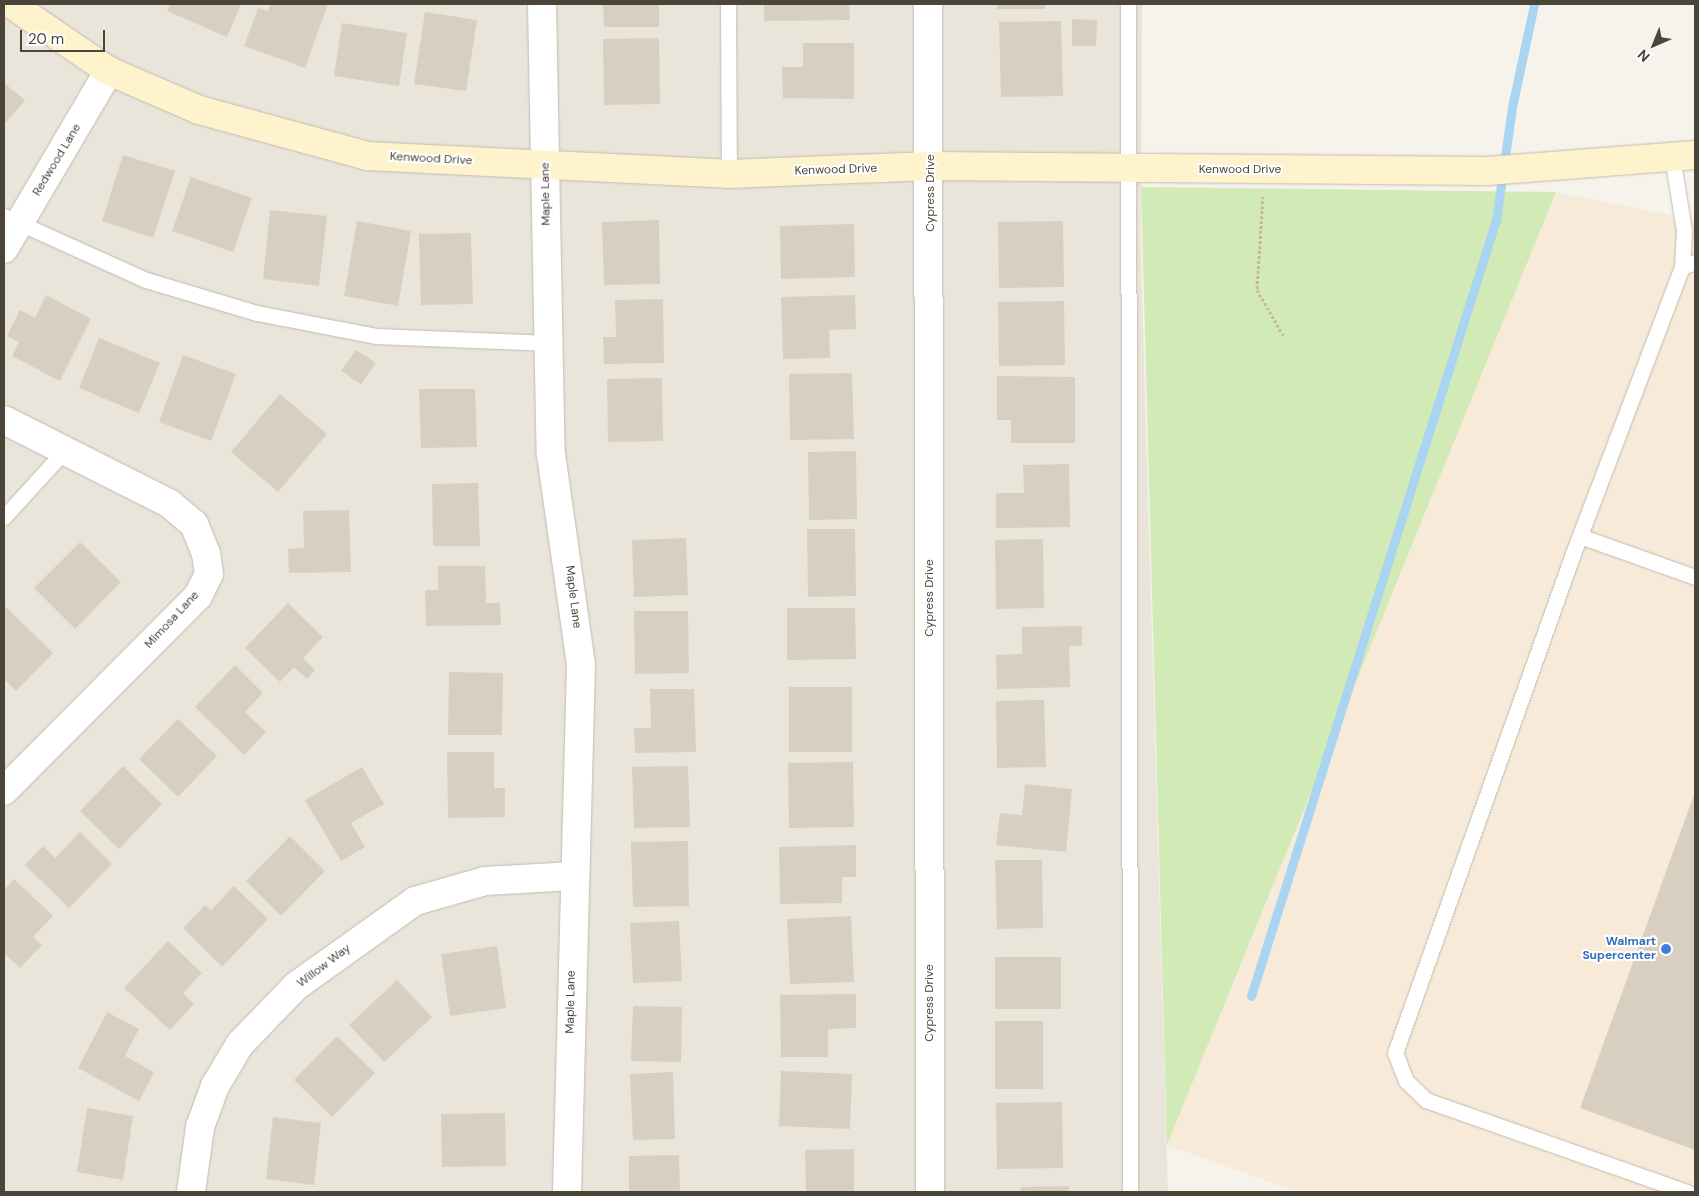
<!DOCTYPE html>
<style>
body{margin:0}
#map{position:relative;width:1699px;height:1196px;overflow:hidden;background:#f6f3ec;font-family:"DM Sans",sans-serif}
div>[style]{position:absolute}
.residential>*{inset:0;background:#eae5da}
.commercial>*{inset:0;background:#f7ead8}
.green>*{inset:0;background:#d2eab5}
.stream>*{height:9px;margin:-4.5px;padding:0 4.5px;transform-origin:4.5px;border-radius:4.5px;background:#a9d4f2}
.building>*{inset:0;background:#d8cfc1}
.path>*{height:3px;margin-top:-1.5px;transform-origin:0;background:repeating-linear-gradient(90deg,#c4b79f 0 2.5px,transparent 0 5px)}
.roads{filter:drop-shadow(0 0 1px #c2bbae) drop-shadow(0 0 1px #c2bbae)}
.lane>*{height:15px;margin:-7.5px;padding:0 7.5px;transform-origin:7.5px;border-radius:7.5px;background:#fff}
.street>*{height:28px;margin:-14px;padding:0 14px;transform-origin:14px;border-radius:14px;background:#fff}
.secondary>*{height:28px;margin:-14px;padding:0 14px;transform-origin:14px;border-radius:14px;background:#fff3cd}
.dots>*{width:14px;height:14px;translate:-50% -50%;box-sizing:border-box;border:2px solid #fff;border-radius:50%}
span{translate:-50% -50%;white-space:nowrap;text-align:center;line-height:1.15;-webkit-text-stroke:4px #fff;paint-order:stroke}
.street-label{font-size:12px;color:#4b4439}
.shop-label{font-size:12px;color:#366cbe;font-weight:700}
.right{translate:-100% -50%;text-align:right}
.frame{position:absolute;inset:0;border:5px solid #4b4439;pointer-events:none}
.north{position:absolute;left:1629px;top:20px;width:50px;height:50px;-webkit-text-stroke:4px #fff;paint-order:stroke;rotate:224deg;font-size:14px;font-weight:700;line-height:20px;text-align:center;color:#4b4439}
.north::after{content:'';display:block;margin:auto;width:18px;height:22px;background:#4b4439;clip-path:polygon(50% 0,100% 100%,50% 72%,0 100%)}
.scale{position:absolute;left:20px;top:30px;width:85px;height:22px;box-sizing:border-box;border:2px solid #4b4439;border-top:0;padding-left:6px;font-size:15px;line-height:18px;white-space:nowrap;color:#4b4439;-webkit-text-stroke:4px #fff;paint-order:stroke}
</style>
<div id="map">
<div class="residential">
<div style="clip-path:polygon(4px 4px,1142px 4px,1141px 252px,1168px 1192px,4px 1192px)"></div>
</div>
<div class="commercial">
<div style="clip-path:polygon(1556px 192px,1695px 220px,1695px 1192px,1298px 1192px,1167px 1145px)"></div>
</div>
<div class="green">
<div style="clip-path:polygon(1141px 187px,1556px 192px,1167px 1145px)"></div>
</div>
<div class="stream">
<div style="left:1251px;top:996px;width:814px;rotate:-72.48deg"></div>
<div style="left:1496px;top:220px;width:114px;rotate:-81.9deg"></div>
<div style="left:1512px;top:107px;width:105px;rotate:-77.9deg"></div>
</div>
<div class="building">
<div style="clip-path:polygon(170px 4px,241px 4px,227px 37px,167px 11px)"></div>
<div style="clip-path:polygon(271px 4px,328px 4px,305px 68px,244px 46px,258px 8px,268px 11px)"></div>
<div style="clip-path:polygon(603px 4px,659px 4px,659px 27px,604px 27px)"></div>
<div style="clip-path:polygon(764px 4px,849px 4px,850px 20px,764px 21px)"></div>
<div style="clip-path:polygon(997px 4px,1045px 4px,1045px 9px,997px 9px)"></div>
<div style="clip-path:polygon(425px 12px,477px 20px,466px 91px,414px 84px)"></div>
<div style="clip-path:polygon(1072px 19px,1097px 20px,1096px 46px,1072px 46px)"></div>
<div style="clip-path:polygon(1061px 21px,1063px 96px,1001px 97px,999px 22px)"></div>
<div style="clip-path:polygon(342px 23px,407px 33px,399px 86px,334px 76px)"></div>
<div style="clip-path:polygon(659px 38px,660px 104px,604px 105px,603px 39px)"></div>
<div style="clip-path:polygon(803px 43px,854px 43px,854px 99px,783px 98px,782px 67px,803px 67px)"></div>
<div style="clip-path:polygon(4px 83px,25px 100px,4px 125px)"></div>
<div style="clip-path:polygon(123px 155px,175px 171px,153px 238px,102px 221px)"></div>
<div style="clip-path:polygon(191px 177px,252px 198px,233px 252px,172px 231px)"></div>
<div style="clip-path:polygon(270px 210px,327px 216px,319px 286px,263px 279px)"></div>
<div style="clip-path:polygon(659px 220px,660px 284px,604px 285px,602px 222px)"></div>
<div style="clip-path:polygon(357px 221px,411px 231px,398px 306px,344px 296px)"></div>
<div style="clip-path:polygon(1063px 221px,1064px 287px,999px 288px,998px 222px)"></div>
<div style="clip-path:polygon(854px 224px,855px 277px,781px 279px,780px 226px)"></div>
<div style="clip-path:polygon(471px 233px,473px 304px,421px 305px,419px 234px)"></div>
<div style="clip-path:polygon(46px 295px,91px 319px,60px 381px,12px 356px,19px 342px,7px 336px,20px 310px,35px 318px)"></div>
<div style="clip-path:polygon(855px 295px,856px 329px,829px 330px,830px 358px,783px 359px,781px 297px)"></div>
<div style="clip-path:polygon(663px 299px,664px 363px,604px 364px,603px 337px,616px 337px,615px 300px)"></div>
<div style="clip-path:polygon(1064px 301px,1065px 365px,999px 366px,998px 302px)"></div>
<div style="clip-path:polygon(99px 338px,160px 363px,139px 413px,79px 388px)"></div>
<div style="clip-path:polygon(356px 350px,376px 363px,361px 384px,341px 371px)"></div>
<div style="clip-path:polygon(183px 355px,236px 374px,211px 441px,159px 422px)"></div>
<div style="clip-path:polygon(852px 373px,854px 439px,790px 440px,789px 374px)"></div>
<div style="clip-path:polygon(997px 376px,1075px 377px,1075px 443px,1011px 443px,1011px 420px,997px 420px)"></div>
<div style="clip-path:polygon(662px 378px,663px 441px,608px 442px,607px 379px)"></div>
<div style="clip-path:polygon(419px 389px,475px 389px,477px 447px,421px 448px)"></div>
<div style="clip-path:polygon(280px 394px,327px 434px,278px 492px,231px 452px)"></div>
<div style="clip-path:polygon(856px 451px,857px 519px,809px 520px,808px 452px)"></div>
<div style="clip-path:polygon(1069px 464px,1070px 527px,996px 528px,996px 493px,1024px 493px,1023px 465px)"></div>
<div style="clip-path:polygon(478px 483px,480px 546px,433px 546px,432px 484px)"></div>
<div style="clip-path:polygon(349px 510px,351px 572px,289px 573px,288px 549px,304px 548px,303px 511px)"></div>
<div style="clip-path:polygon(807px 529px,855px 529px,856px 596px,808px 597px)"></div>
<div style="clip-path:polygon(686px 538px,688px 595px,634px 597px,632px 540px)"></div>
<div style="clip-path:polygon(1043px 539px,1044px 608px,996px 609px,995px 540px)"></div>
<div style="clip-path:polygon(80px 542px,121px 582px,75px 629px,34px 588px)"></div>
<div style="clip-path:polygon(438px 566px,485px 566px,486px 603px,500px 603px,501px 625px,426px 626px,425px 590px,438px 590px)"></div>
<div style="clip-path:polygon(288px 603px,323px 637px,303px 658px,315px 670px,307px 679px,294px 667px,280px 682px,245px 648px)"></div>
<div style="clip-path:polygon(4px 605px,53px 653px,16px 691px,4px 679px)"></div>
<div style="clip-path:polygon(787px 608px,855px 608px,856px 659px,787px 660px)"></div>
<div style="clip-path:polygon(634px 611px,688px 611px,689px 673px,635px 674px)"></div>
<div style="clip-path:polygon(1082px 626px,1082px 646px,1069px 646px,1070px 687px,997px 689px,996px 655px,1022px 654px,1022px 627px)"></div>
<div style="clip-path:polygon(235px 665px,263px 693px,245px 712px,266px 732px,244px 755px,195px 707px)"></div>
<div style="clip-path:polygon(449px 672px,503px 673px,502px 735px,448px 735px)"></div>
<div style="clip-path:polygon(789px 687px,852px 687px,852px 752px,789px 752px)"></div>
<div style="clip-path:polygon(650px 689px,694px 689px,696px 752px,635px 753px,634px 728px,651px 728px)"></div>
<div style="clip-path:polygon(1044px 700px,1046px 767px,997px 768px,996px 701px)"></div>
<div style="clip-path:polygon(178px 719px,217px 756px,178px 797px,139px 759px)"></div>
<div style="clip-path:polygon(447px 752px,494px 752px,494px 788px,505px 788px,505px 817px,448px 818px)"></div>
<div style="clip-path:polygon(853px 762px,854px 827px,789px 828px,788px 763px)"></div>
<div style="clip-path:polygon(123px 766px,162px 804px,119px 849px,80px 811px)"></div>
<div style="clip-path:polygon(688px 766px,690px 827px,634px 828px,632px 767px)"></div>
<div style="clip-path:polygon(362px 767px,384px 804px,351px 823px,365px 847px,341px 861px,305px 800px)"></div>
<div style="clip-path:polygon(1025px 784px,1072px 789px,1066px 852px,996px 845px,1000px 813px,1022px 815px)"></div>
<div style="clip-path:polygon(1695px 792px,1695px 1150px,1580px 1108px)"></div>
<div style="clip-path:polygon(80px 832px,112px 864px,69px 908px,25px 865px,43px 846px,55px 858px)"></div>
<div style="clip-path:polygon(290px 836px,325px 871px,281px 916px,246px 881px)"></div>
<div style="clip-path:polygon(688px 841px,689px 906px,633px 907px,631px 842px)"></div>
<div style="clip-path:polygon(856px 845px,856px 877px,842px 877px,842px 903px,780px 904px,779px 847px)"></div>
<div style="clip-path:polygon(995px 860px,1042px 860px,1043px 928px,997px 929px)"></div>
<div style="clip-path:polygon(14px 879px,53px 916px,33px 937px,42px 945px,20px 968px,4px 953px,4px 890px)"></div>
<div style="clip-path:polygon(234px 886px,268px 919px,222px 967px,183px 928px,205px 905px,211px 910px)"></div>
<div style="clip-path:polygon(851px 916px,854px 982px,790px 984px,787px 919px)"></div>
<div style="clip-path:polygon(679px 921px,682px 981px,633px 983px,630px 923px)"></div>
<div style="clip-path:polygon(168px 941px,202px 973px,183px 993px,194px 1004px,170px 1030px,124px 988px)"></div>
<div style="clip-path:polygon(497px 946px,506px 1008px,450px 1016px,441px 954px)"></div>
<div style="clip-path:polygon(995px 957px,1061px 957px,1061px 1009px,995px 1009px)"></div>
<div style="clip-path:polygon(397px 980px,432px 1017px,384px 1062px,349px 1025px)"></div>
<div style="clip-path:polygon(856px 994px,856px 1028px,828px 1029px,828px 1057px,781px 1057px,780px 995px)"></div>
<div style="clip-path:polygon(633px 1006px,682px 1007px,681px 1062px,631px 1061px)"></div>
<div style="clip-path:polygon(107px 1012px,139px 1029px,125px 1056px,154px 1072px,139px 1101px,78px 1068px)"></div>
<div style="clip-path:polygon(995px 1021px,1043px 1021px,1043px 1089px,995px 1089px)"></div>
<div style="clip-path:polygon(337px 1036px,375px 1073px,332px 1117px,294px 1080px)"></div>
<div style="clip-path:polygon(781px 1071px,852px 1074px,850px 1129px,779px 1126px)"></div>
<div style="clip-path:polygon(673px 1072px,675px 1139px,633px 1140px,630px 1074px)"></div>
<div style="clip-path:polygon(1062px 1102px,1063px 1168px,997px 1169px,996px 1103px)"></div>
<div style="clip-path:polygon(87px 1108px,133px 1116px,123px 1180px,77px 1172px)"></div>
<div style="clip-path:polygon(505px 1113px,506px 1166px,442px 1167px,441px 1114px)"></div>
<div style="clip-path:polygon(273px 1117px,321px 1123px,314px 1185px,266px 1179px)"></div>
<div style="clip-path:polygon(854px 1149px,854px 1192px,806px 1192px,805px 1150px)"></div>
<div style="clip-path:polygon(679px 1155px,680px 1192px,629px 1192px,629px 1156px)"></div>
<div style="clip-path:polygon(1069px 1186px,1069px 1192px,1021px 1192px,1021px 1187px)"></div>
</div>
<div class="path">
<div style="left:1263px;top:196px;width:94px;rotate:93.7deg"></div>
<div style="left:1257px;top:290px;width:54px;rotate:60.1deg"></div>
</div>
<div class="roads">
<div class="lane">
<div style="left:728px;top:4px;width:170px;rotate:89.7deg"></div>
<div style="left:1128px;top:4px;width:1188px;rotate:89.9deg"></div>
<div style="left:1672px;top:157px;width:74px;rotate:80.7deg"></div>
<div style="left:1684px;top:230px;width:37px;rotate:93deg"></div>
<div style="left:4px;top:216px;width:156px;rotate:24.3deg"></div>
<div style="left:146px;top:280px;width:116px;rotate:16.6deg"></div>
<div style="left:257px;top:313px;width:122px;rotate:10.9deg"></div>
<div style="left:377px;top:336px;width:172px;rotate:2.3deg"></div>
<div style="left:4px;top:517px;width:89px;rotate:-47.7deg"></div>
<div style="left:1580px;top:536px;width:122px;rotate:19.6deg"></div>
<div style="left:1687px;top:1192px;width:277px;rotate:-160.6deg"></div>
<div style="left:1426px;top:1100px;width:28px;rotate:-136deg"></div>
<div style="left:1406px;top:1081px;width:30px;rotate:-111deg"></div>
<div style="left:1395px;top:1053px;width:533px;rotate:-70.38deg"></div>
<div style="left:1574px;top:551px;width:304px;rotate:-69.2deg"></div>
<div style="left:1682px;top:267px;width:14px;rotate:-21deg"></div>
</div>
<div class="street">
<div style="left:542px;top:4px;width:450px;rotate:88.9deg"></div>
<div style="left:551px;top:454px;width:213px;rotate:81.9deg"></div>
<div style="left:581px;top:665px;width:527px;rotate:91.52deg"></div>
<div style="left:928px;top:4px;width:1188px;rotate:89.9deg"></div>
<div style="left:4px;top:249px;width:207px;rotate:-59.5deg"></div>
<div style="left:4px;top:420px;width:186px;rotate:26.8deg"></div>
<div style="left:170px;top:504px;width:31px;rotate:40deg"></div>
<div style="left:194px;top:524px;width:31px;rotate:68deg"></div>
<div style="left:206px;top:553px;width:21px;rotate:82deg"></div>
<div style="left:209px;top:574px;width:25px;rotate:117deg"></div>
<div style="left:198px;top:596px;width:275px;rotate:134.9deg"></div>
<div style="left:191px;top:1192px;width:66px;rotate:-82.1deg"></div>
<div style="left:200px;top:1127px;width:44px;rotate:-69.9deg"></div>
<div style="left:215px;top:1086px;width:49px;rotate:-59.2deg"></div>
<div style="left:240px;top:1044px;width:81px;rotate:-46deg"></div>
<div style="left:296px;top:986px;width:146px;rotate:-35.5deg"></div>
<div style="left:415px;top:901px;width:73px;rotate:-15.9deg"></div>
<div style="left:485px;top:881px;width:89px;rotate:-3.2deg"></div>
</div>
<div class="secondary">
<div style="left:11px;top:4px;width:119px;rotate:34.4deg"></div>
<div style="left:109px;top:71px;width:98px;rotate:23.4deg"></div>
<div style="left:199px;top:110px;width:174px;rotate:15.3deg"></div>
<div style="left:367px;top:156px;width:362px;rotate:2.8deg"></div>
<div style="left:729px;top:174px;width:202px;rotate:-2.3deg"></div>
<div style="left:931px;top:166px;width:556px;rotate:0.52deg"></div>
<div style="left:1487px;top:171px;width:209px;rotate:-4.4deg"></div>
</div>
</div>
<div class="dots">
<div style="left:1666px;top:949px;background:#3f7fe0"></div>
</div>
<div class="street-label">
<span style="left:431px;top:159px;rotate:3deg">Kenwood Drive</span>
<span style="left:57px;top:160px;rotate:-59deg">Redwood Lane</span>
<span style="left:836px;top:170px;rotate:-2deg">Kenwood Drive</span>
<span style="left:1240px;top:170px">Kenwood Drive</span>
<span style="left:931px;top:193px;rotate:-90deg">Cypress Drive</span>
<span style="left:546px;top:194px;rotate:-91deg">Maple Lane</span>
<span style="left:573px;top:597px;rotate:83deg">Maple Lane</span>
<span style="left:930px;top:598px;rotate:-90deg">Cypress Drive</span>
<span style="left:172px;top:620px;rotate:-47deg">Mimosa Lane</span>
<span style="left:324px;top:966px;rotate:-37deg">Willow Way</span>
<span style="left:571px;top:1002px;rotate:-89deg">Maple Lane</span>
<span style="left:930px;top:1003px;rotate:-90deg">Cypress Drive</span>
</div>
<div class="shop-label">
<span class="right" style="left:1656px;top:949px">Walmart<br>Supercenter</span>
</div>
<div class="frame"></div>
<div class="north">N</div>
<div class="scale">20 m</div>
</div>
